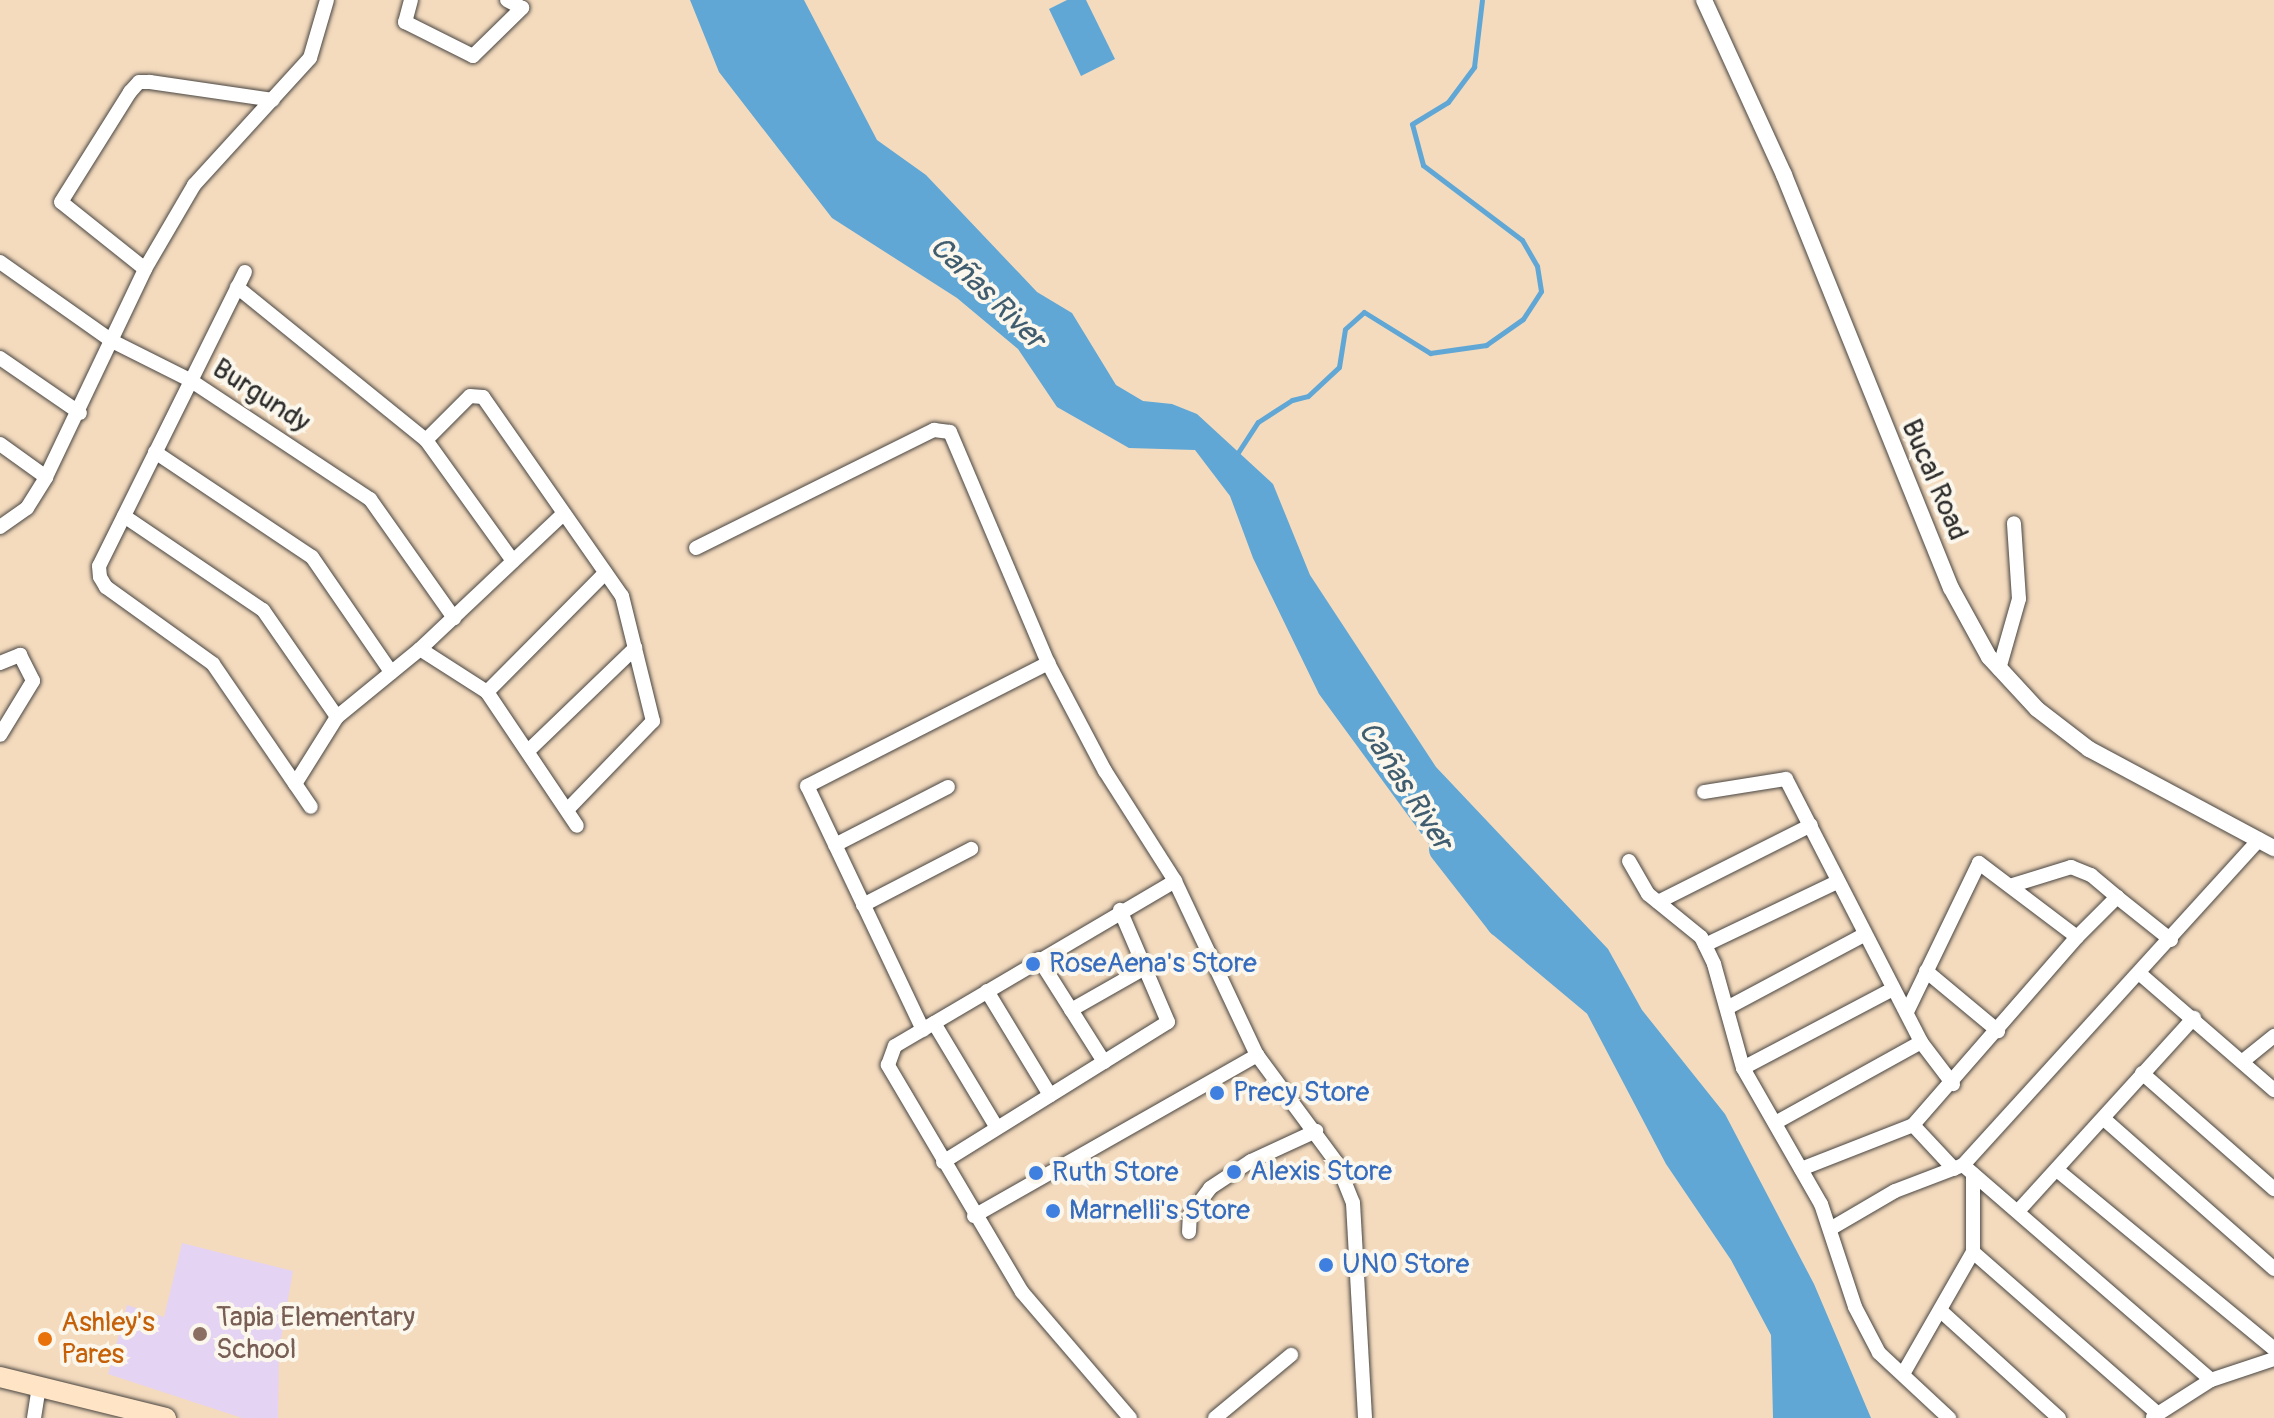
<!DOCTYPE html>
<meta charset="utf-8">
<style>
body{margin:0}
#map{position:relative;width:2274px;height:1418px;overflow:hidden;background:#f4dbbe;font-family:Pangolin,sans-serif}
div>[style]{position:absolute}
.built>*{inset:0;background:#e4d3f2}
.water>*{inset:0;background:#60a7d6}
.stream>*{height:5px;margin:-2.5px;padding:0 2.5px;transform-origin:2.5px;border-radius:2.5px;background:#60a7d6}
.river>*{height:30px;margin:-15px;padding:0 15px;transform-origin:15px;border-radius:15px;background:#60a7d6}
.roads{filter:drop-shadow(0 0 2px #494541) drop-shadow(0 0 2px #494541)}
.minor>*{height:14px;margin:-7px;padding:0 7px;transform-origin:7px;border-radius:7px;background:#fff}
.tertiary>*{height:16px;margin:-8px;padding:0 8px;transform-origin:8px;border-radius:8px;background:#fff}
.secondary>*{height:20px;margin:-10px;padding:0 10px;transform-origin:10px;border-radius:10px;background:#ffe4c6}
.dots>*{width:22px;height:22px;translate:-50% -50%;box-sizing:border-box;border:4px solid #fbf7ec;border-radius:50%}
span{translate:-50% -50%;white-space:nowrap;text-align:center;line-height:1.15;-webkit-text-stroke:8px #fbf7ec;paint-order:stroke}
.street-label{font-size:28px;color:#2b2b2b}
.shop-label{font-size:28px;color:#366cbe}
.left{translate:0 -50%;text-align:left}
.education-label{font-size:28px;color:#785e54}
.food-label{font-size:28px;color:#c56008}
.water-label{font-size:30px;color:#405d6f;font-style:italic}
</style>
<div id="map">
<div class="built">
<div style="clip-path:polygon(182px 1243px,293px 1271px,279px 1351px,278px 1418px,242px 1418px,108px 1374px,127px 1305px,164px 1317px)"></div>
</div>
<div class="water">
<div style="clip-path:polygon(690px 0,804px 0,877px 140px,926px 175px,1037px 292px,1072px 313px,1116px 385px,1143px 401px,1172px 404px,1197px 414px,1273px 484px,1310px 575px,1436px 767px,1608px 949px,1642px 1010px,1725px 1114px,1814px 1284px,1871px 1418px,1773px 1418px,1771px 1335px,1731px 1260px,1666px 1164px,1562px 966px,1440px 859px,1319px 694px,1253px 558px,1230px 496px,1195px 450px,1129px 448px,1057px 407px,1018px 349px,957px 298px,832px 218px,719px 72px)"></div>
<div style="clip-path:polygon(1067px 0,1086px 0,1115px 59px,1081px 76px,1049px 9px)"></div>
</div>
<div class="stream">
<div style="left:1237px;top:454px;width:38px;rotate:-57deg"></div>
<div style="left:1258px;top:422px;width:40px;rotate:-32.9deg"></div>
<div style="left:1292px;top:400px;width:16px;rotate:-14deg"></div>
<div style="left:1308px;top:396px;width:42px;rotate:-43.1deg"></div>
<div style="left:1339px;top:367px;width:38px;rotate:-81deg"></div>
<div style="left:1345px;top:329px;width:25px;rotate:-42deg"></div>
<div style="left:1364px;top:312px;width:78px;rotate:31.8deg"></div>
<div style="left:1430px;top:353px;width:57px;rotate:-8.1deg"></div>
<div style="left:1486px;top:345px;width:45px;rotate:-35.1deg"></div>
<div style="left:1523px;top:319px;width:33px;rotate:-57deg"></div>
<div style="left:1541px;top:291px;width:25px;rotate:-99deg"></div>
<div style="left:1537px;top:266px;width:30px;rotate:-120deg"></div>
<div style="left:1522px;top:240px;width:124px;rotate:-142.9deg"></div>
<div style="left:1423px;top:165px;width:42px;rotate:-105deg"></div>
<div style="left:1412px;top:124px;width:42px;rotate:-31.4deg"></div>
<div style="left:1448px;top:102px;width:44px;rotate:-53.4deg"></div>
<div style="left:1474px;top:67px;width:67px;rotate:-83.2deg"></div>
</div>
<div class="river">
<div style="left:1444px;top:849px;width:93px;rotate:52deg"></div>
<div style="left:1501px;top:922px;width:123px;rotate:40deg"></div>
</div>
<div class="roads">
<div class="minor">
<div style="left:411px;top:0;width:23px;rotate:105deg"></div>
<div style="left:405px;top:22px;width:76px;rotate:26.6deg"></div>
<div style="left:473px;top:56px;width:69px;rotate:-44.4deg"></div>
<div style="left:522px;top:8px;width:17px;rotate:-152deg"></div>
<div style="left:0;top:262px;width:137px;rotate:35.2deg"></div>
<div style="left:112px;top:341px;width:87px;rotate:26.6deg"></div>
<div style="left:190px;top:380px;width:216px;rotate:33.5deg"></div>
<div style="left:370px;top:499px;width:146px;rotate:54.8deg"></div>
<div style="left:145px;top:269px;width:107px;rotate:-141.4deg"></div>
<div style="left:61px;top:202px;width:130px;rotate:-57.9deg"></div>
<div style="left:130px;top:92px;width:13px;rotate:-48deg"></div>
<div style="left:139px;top:82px;width:11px"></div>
<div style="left:150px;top:82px;width:124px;rotate:8.3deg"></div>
<div style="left:245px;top:272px;width:328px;rotate:116.4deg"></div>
<div style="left:99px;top:566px;width:11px;rotate:85deg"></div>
<div style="left:100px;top:577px;width:12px;rotate:59deg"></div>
<div style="left:106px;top:587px;width:132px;rotate:35.7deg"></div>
<div style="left:213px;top:664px;width:173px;rotate:55.6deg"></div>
<div style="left:237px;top:287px;width:243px;rotate:39deg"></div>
<div style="left:426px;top:440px;width:149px;rotate:54.3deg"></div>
<div style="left:0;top:358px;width:97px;rotate:34.5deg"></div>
<div style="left:426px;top:440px;width:62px;rotate:-45deg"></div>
<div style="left:470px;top:396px;width:13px;rotate:4deg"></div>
<div style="left:483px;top:397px;width:243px;rotate:55.1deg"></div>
<div style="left:622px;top:596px;width:129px;rotate:76.1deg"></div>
<div style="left:653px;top:721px;width:122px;rotate:134deg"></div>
<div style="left:0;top:444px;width:57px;rotate:35.7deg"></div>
<div style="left:155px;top:452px;width:189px;rotate:33.8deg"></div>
<div style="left:312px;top:557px;width:140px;rotate:55.5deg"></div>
<div style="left:124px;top:516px;width:168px;rotate:34.1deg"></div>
<div style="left:263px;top:610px;width:130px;rotate:55.3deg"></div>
<div style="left:0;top:527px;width:33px;rotate:-35deg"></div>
<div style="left:27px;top:508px;width:36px;rotate:-58deg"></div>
<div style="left:46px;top:477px;width:230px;rotate:-64.5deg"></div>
<div style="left:145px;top:269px;width:97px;rotate:-59.7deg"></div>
<div style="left:194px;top:185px;width:172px;rotate:-47.6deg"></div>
<div style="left:310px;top:58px;width:60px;rotate:-73.7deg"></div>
<div style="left:696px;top:548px;width:266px;rotate:-26.4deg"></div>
<div style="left:934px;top:430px;width:16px;rotate:7deg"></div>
<div style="left:950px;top:432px;width:251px;rotate:67deg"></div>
<div style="left:1048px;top:663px;width:122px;rotate:62.2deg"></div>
<div style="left:1105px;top:771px;width:130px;rotate:57.5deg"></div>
<div style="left:1175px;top:881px;width:192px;rotate:64.8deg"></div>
<div style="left:420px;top:649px;width:80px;rotate:32.7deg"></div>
<div style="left:487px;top:692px;width:161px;rotate:56.1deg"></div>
<div style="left:0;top:663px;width:22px;rotate:-22deg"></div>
<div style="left:20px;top:655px;width:29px;rotate:63deg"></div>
<div style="left:33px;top:681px;width:63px;rotate:121.4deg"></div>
<div style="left:1999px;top:669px;width:73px;rotate:-74.1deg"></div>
<div style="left:2019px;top:599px;width:76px;rotate:-93.8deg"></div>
<div style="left:487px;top:692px;width:168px;rotate:-45.2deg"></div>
<div style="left:528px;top:751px;width:149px;rotate:-43.9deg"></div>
<div style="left:295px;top:784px;width:79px;rotate:-57.9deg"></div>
<div style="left:337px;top:717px;width:107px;rotate:-39.3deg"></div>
<div style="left:420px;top:649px;width:195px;rotate:-43.3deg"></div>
<div style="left:1704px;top:792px;width:83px;rotate:-9deg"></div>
<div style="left:1786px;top:779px;width:296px;rotate:62.8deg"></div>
<div style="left:1921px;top:1042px;width:53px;rotate:52.7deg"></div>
<div style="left:835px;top:845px;width:127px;rotate:-27.2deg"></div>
<div style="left:1629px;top:861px;width:38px;rotate:60deg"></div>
<div style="left:1648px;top:894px;width:68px;rotate:39.1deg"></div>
<div style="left:1701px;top:937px;width:30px;rotate:64deg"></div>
<div style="left:1714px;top:964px;width:108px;rotate:74.4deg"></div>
<div style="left:1743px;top:1068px;width:157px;rotate:60.2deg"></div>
<div style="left:1821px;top:1204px;width:108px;rotate:71.7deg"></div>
<div style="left:1855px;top:1307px;width:52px;rotate:62.4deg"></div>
<div style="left:1879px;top:1353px;width:96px;rotate:42.9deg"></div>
<div style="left:2013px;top:885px;width:61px;rotate:-17.2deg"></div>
<div style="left:2071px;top:867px;width:22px;rotate:22deg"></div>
<div style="left:2091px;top:875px;width:34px;rotate:40deg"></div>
<div style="left:1658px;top:902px;width:171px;rotate:-26.7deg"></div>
<div style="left:863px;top:905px;width:122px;rotate:-27.4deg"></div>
<div style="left:2077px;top:937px;width:57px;rotate:-45deg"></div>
<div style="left:2117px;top:897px;width:69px;rotate:38.5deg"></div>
<div style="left:1705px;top:945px;width:146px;rotate:-25.5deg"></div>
<div style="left:1039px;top:959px;width:122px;rotate:57.7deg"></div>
<div style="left:1926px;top:971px;width:94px;rotate:39.8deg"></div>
<div style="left:2139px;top:973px;width:179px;rotate:40.9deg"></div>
<div style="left:987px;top:991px;width:122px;rotate:58.8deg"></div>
<div style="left:1727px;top:1008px;width:155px;rotate:-28.1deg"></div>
<div style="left:1071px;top:1010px;width:85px;rotate:-29.6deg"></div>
<div style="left:934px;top:1023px;width:122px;rotate:59deg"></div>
<div style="left:923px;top:1030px;width:270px;rotate:-115.4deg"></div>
<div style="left:807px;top:786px;width:271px;rotate:-27deg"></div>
<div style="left:2243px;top:1061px;width:40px;rotate:-39deg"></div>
<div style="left:1743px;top:1068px;width:170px;rotate:-27.8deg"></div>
<div style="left:2142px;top:1073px;width:176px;rotate:41.3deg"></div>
<div style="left:2104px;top:1119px;width:227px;rotate:41.4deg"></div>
<div style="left:1775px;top:1123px;width:167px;rotate:-29deg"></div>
<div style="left:1913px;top:1125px;width:60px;rotate:47deg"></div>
<div style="left:943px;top:1162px;width:265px;rotate:-31.9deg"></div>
<div style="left:1168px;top:1022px;width:122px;rotate:-113.2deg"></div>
<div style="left:1963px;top:1165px;width:328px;rotate:40.9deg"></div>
<div style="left:1801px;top:1169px;width:120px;rotate:-21.4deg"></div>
<div style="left:1913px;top:1125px;width:249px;rotate:-48.9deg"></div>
<div style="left:2077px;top:937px;width:123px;rotate:-142.9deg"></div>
<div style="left:1979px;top:863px;width:165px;rotate:115.8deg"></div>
<div style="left:2057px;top:1170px;width:281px;rotate:39.5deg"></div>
<div style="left:2019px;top:1210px;width:260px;rotate:-47.7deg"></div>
<div style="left:974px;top:1216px;width:326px;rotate:-29.6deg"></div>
<div style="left:1257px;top:1055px;width:134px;rotate:53.5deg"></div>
<div style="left:1337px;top:1163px;width:43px;rotate:68.2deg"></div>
<div style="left:1353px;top:1203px;width:215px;rotate:86.8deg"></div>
<div style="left:1830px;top:1229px;width:75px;rotate:-30.3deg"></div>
<div style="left:1895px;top:1191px;width:73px;rotate:-20.9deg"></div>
<div style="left:1963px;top:1165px;width:440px;rotate:-47.7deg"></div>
<div style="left:1189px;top:1232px;width:17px;rotate:-87deg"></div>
<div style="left:1190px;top:1215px;width:34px;rotate:-53deg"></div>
<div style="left:1210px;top:1188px;width:49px;rotate:-33.4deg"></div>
<div style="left:1251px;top:1161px;width:72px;rotate:-24.8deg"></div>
<div style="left:1973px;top:1252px;width:246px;rotate:41.2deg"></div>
<div style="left:1942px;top:1312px;width:158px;rotate:42.2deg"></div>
<div style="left:1903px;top:1374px;width:141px;rotate:-60.2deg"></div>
<div style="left:1973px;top:1252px;width:78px;rotate:-90deg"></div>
<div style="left:2153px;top:1417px;width:69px;rotate:-32.5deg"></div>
<div style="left:2211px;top:1380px;width:66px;rotate:-18.4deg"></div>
<div style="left:34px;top:1418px;width:31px;rotate:-81deg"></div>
<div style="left:1130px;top:1418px;width:166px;rotate:-130.6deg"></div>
<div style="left:1022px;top:1292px;width:264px;rotate:-120.6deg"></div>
<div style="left:888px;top:1065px;width:20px;rotate:-70deg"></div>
<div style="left:895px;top:1046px;width:325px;rotate:-30.5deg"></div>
<div style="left:1215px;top:1418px;width:99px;rotate:-39.7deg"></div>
</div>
<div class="tertiary">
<div style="left:1704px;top:0;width:192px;rotate:65.4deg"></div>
<div style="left:1784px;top:175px;width:445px;rotate:68deg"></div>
<div style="left:1951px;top:588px;width:79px;rotate:61.2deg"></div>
<div style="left:1989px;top:657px;width:71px;rotate:47.3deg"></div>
<div style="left:2037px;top:709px;width:66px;rotate:37.6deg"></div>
<div style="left:2089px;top:749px;width:210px;rotate:28.2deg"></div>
</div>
<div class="secondary">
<div style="left:0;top:1377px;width:171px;rotate:13.9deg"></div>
</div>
</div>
<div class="dots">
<div style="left:1033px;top:964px;background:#3f7fe0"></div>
<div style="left:1217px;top:1093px;background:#3f7fe0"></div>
<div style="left:1234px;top:1172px;background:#3f7fe0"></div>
<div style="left:1036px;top:1173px;background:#3f7fe0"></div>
<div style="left:1053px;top:1211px;background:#3f7fe0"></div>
<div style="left:1326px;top:1265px;background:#3f7fe0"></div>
<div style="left:200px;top:1334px;background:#8d6e63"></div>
<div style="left:45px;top:1339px;background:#e8710a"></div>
</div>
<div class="street-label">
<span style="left:261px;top:396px;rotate:33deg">Burgundy</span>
<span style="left:1934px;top:480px;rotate:67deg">Bucal Road</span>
</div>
<div class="shop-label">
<span class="left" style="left:1049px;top:964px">RoseAena's Store</span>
<span class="left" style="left:1233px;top:1093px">Precy Store</span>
<span class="left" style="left:1250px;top:1172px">Alexis Store</span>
<span class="left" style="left:1052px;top:1173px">Ruth Store</span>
<span class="left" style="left:1069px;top:1211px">Marnelli's Store</span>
<span class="left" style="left:1342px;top:1265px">UNO Store</span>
</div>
<div class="education-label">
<span class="left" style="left:216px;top:1334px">Tapia Elementary<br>School</span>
</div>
<div class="food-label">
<span class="left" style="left:61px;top:1339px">Ashley's<br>Pares</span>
</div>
<div class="water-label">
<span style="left:987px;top:293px;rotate:44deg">Cañas River</span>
<span style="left:1405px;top:786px;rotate:57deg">Cañas River</span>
</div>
</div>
